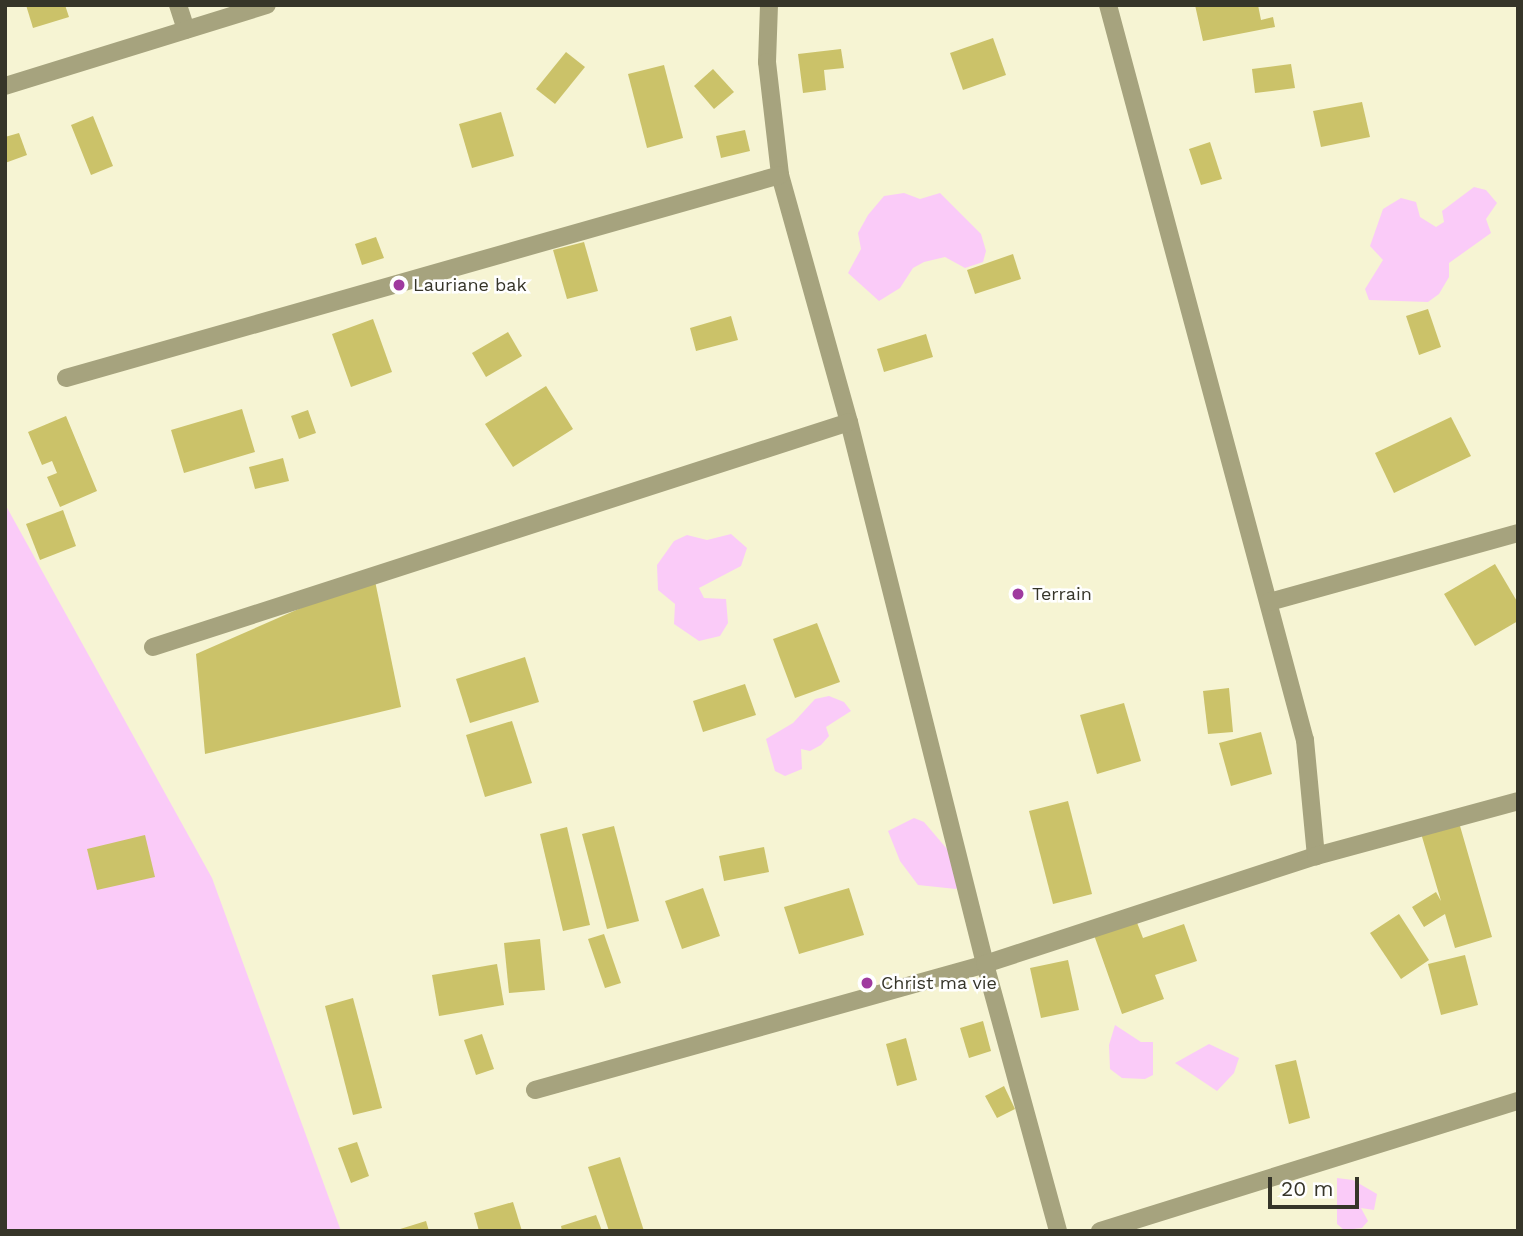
<!DOCTYPE html>
<style>
body{margin:0}
#map{position:relative;width:1523px;height:1236px;overflow:hidden;background:#f6f4d3;font-family:"Work Sans",sans-serif}
div>[style]{position:absolute}
.green>*{inset:0;background:#facbf8}
.building>*{inset:0;background:#cbc269}
.minor>*{height:18px;margin:-9px;padding:0 9px;transform-origin:9px;border-radius:9px;background:#a6a37e}
.tertiary>*{height:18px;margin:-9px;padding:0 9px;transform-origin:9px;border-radius:9px;background:#a6a37e}
.dots>*{width:19px;height:19px;translate:-50% -50%;box-sizing:border-box;border:4px solid #fff;border-radius:50%}
span{translate:-50% -50%;white-space:nowrap;text-align:center;line-height:1.15;-webkit-text-stroke:5px #fff;paint-order:stroke}
.poi-label{font-size:18px;color:#363529}
.left{translate:0 -50%;text-align:left}
.frame{position:absolute;inset:0;border:7px solid #363529;pointer-events:none}
.scale{position:absolute;left:1268px;top:1177px;width:91px;height:32px;box-sizing:border-box;border:4px solid #363529;border-top:0;padding-left:9px;font-size:21px;line-height:24px;white-space:nowrap;color:#363529;-webkit-text-stroke:5px #fff;paint-order:stroke}
</style>
<div id="map">
<div class="green">
<div style="clip-path:polygon(1474px 187px,1486px 190px,1497px 203px,1486px 219px,1491px 233px,1449px 263px,1449px 277px,1439px 294px,1428px 302px,1369px 300px,1365px 289px,1383px 260px,1370px 246px,1383px 209px,1401px 198px,1416px 202px,1420px 217px,1436px 227px,1444px 222px,1442px 211px)"></div>
<div style="clip-path:polygon(904px 193px,920px 199px,940px 193px,981px 234px,986px 251px,983px 262px,965px 268px,945px 257px,924px 262px,913px 268px,900px 288px,879px 301px,848px 273px,861px 249px,858px 233px,868px 215px,884px 196px)"></div>
<div style="clip-path:polygon(5px 504px,212px 878px,341px 1231px,5px 1231px)"></div>
<div style="clip-path:polygon(731px 534px,747px 548px,741px 566px,699px 588px,704px 598px,726px 599px,728px 623px,720px 636px,699px 641px,674px 624px,675px 604px,658px 590px,657px 565px,674px 541px,687px 535px,707px 540px)"></div>
<div style="clip-path:polygon(829px 696px,844px 702px,851px 711px,826px 727px,829px 736px,821px 745px,810px 751px,801px 749px,802px 769px,785px 776px,775px 771px,766px 739px,793px 723px,815px 699px)"></div>
<div style="clip-path:polygon(914px 818px,924px 822px,953px 856px,961px 884px,956px 889px,918px 885px,900px 861px,888px 831px)"></div>
<div style="clip-path:polygon(1115px 1025px,1141px 1042px,1153px 1042px,1153px 1075px,1145px 1079px,1122px 1078px,1110px 1069px,1109px 1045px)"></div>
<div style="clip-path:polygon(1209px 1044px,1239px 1058px,1234px 1073px,1217px 1091px,1175px 1063px)"></div>
<div style="clip-path:polygon(1337px 1178px,1353px 1180px,1377px 1194px,1374px 1210px,1361px 1208px,1368px 1221px,1362px 1228px,1344px 1230px,1337px 1224px)"></div>
</div>
<div class="building">
<div style="clip-path:polygon(26px 5px,65px 5px,69px 17px,33px 28px)"></div>
<div style="clip-path:polygon(1195px 5px,1258px 5px,1261px 20px,1273px 17px,1275px 27px,1203px 41px)"></div>
<div style="clip-path:polygon(993px 38px,1006px 75px,963px 90px,950px 53px)"></div>
<div style="clip-path:polygon(841px 49px,844px 68px,824px 70px,826px 90px,803px 93px,798px 54px)"></div>
<div style="clip-path:polygon(566px 52px,585px 67px,555px 104px,536px 89px)"></div>
<div style="clip-path:polygon(1291px 64px,1295px 88px,1255px 93px,1252px 69px)"></div>
<div style="clip-path:polygon(664px 65px,683px 138px,647px 148px,628px 74px)"></div>
<div style="clip-path:polygon(713px 69px,734px 92px,714px 109px,694px 86px)"></div>
<div style="clip-path:polygon(1362px 102px,1370px 137px,1321px 147px,1313px 111px)"></div>
<div style="clip-path:polygon(501px 112px,514px 156px,472px 168px,459px 124px)"></div>
<div style="clip-path:polygon(93px 116px,113px 166px,91px 175px,71px 125px)"></div>
<div style="clip-path:polygon(745px 130px,750px 151px,721px 158px,716px 136px)"></div>
<div style="clip-path:polygon(19px 133px,27px 155px,5px 163px,5px 137px)"></div>
<div style="clip-path:polygon(1210px 142px,1222px 179px,1201px 185px,1189px 149px)"></div>
<div style="clip-path:polygon(376px 237px,384px 258px,362px 265px,355px 244px)"></div>
<div style="clip-path:polygon(584px 242px,598px 291px,567px 299px,553px 250px)"></div>
<div style="clip-path:polygon(1013px 254px,1021px 279px,975px 294px,967px 270px)"></div>
<div style="clip-path:polygon(1428px 309px,1441px 347px,1419px 355px,1406px 316px)"></div>
<div style="clip-path:polygon(731px 316px,738px 340px,696px 351px,690px 328px)"></div>
<div style="clip-path:polygon(373px 319px,392px 372px,351px 387px,332px 334px)"></div>
<div style="clip-path:polygon(508px 332px,522px 356px,486px 377px,472px 353px)"></div>
<div style="clip-path:polygon(926px 334px,933px 357px,884px 372px,877px 349px)"></div>
<div style="clip-path:polygon(546px 386px,573px 429px,513px 467px,485px 424px)"></div>
<div style="clip-path:polygon(242px 409px,255px 452px,184px 473px,171px 430px)"></div>
<div style="clip-path:polygon(308px 410px,316px 433px,299px 439px,291px 416px)"></div>
<div style="clip-path:polygon(66px 416px,97px 491px,60px 507px,47px 477px,57px 473px,52px 461px,42px 465px,28px 432px)"></div>
<div style="clip-path:polygon(1451px 417px,1471px 456px,1394px 493px,1375px 453px)"></div>
<div style="clip-path:polygon(283px 458px,289px 481px,255px 489px,249px 467px)"></div>
<div style="clip-path:polygon(63px 510px,76px 546px,40px 560px,26px 524px)"></div>
<div style="clip-path:polygon(1495px 564px,1518px 603px,1518px 621px,1475px 646px,1444px 594px)"></div>
<div style="clip-path:polygon(374px 576px,401px 707px,205px 754px,196px 654px)"></div>
<div style="clip-path:polygon(817px 623px,840px 682px,795px 698px,773px 639px)"></div>
<div style="clip-path:polygon(525px 657px,539px 702px,470px 723px,456px 679px)"></div>
<div style="clip-path:polygon(745px 684px,756px 715px,703px 732px,693px 701px)"></div>
<div style="clip-path:polygon(1229px 688px,1233px 732px,1208px 734px,1203px 691px)"></div>
<div style="clip-path:polygon(1124px 703px,1141px 761px,1097px 774px,1080px 715px)"></div>
<div style="clip-path:polygon(512px 721px,532px 783px,485px 797px,466px 735px)"></div>
<div style="clip-path:polygon(1261px 732px,1272px 774px,1231px 786px,1219px 743px)"></div>
<div style="clip-path:polygon(1068px 801px,1092px 894px,1053px 904px,1029px 811px)"></div>
<div style="clip-path:polygon(1458px 819px,1492px 937px,1455px 948px,1445px 914px,1424px 927px,1412px 907px,1436px 892px,1441px 901px,1420px 830px)"></div>
<div style="clip-path:polygon(614px 826px,639px 921px,607px 929px,582px 834px)"></div>
<div style="clip-path:polygon(567px 827px,590px 925px,563px 931px,540px 834px)"></div>
<div style="clip-path:polygon(145px 835px,155px 877px,97px 890px,87px 849px)"></div>
<div style="clip-path:polygon(764px 847px,769px 872px,724px 881px,719px 856px)"></div>
<div style="clip-path:polygon(703px 888px,720px 936px,682px 949px,665px 901px)"></div>
<div style="clip-path:polygon(849px 888px,864px 935px,799px 954px,784px 907px)"></div>
<div style="clip-path:polygon(1399px 914px,1429px 960px,1401px 979px,1370px 933px)"></div>
<div style="clip-path:polygon(1136px 920px,1143px 938px,1184px 924px,1197px 961px,1155px 975px,1164px 999px,1122px 1014px,1094px 935px)"></div>
<div style="clip-path:polygon(604px 934px,621px 983px,605px 988px,588px 939px)"></div>
<div style="clip-path:polygon(540px 939px,545px 990px,509px 993px,504px 943px)"></div>
<div style="clip-path:polygon(1465px 955px,1478px 1005px,1441px 1015px,1428px 964px)"></div>
<div style="clip-path:polygon(1068px 960px,1079px 1010px,1041px 1018px,1030px 968px)"></div>
<div style="clip-path:polygon(497px 964px,504px 1005px,439px 1016px,432px 975px)"></div>
<div style="clip-path:polygon(353px 998px,382px 1108px,353px 1115px,325px 1006px)"></div>
<div style="clip-path:polygon(983px 1021px,991px 1051px,969px 1058px,960px 1028px)"></div>
<div style="clip-path:polygon(482px 1034px,494px 1069px,476px 1075px,464px 1040px)"></div>
<div style="clip-path:polygon(906px 1038px,917px 1080px,897px 1086px,886px 1044px)"></div>
<div style="clip-path:polygon(1296px 1060px,1310px 1118px,1289px 1124px,1275px 1065px)"></div>
<div style="clip-path:polygon(1004px 1086px,1015px 1109px,997px 1118px,985px 1096px)"></div>
<div style="clip-path:polygon(357px 1142px,369px 1176px,351px 1183px,338px 1148px)"></div>
<div style="clip-path:polygon(620px 1157px,644px 1231px,609px 1231px,588px 1167px)"></div>
<div style="clip-path:polygon(513px 1202px,522px 1231px,479px 1231px,474px 1213px)"></div>
<div style="clip-path:polygon(596px 1215px,602px 1231px,562px 1231px,561px 1226px)"></div>
<div style="clip-path:polygon(426px 1221px,429px 1231px,397px 1231px,397px 1230px)"></div>
</div>
<div class="minor">
<div style="left:178px;top:5px;width:26px;rotate:72deg"></div>
<div style="left:769px;top:5px;width:57px;rotate:92deg"></div>
<div style="left:767px;top:62px;width:114px;rotate:83.4deg"></div>
<div style="left:780px;top:175px;width:256px;rotate:74.4deg"></div>
<div style="left:849px;top:422px;width:559px;rotate:75.91deg"></div>
<div style="left:985px;top:964px;width:277px;rotate:74.7deg"></div>
<div style="left:1108px;top:5px;width:761px;rotate:75deg"></div>
<div style="left:1305px;top:740px;width:117px;rotate:84.6deg"></div>
<div style="left:66px;top:378px;width:742px;rotate:-15.87deg"></div>
<div style="left:1269px;top:602px;width:258px;rotate:-15.5deg"></div>
<div style="left:153px;top:647px;width:731px;rotate:-17.91deg"></div>
<div style="left:535px;top:1090px;width:467px;rotate:-15.6deg"></div>
<div style="left:985px;top:964px;width:348px;rotate:-18.1deg"></div>
<div style="left:1316px;top:856px;width:209px;rotate:-15.2deg"></div>
<div style="left:1100px;top:1231px;width:438px;rotate:-17.3deg"></div>
</div>
<div class="tertiary">
<div style="left:5px;top:86px;width:274px;rotate:-17.2deg"></div>
</div>
<div class="dots">
<div style="left:399px;top:285px;background:#9f3a9f"></div>
<div style="left:1018px;top:594px;background:#9f3a9f"></div>
<div style="left:867px;top:983px;background:#9f3a9f"></div>
</div>
<div class="poi-label">
<span class="left" style="left:413px;top:285px">Lauriane bak</span>
<span class="left" style="left:1032px;top:594px">Terrain</span>
<span class="left" style="left:881px;top:983px">Christ ma vie</span>
</div>
<div class="frame"></div>
<div class="scale">20 m</div>
</div>
